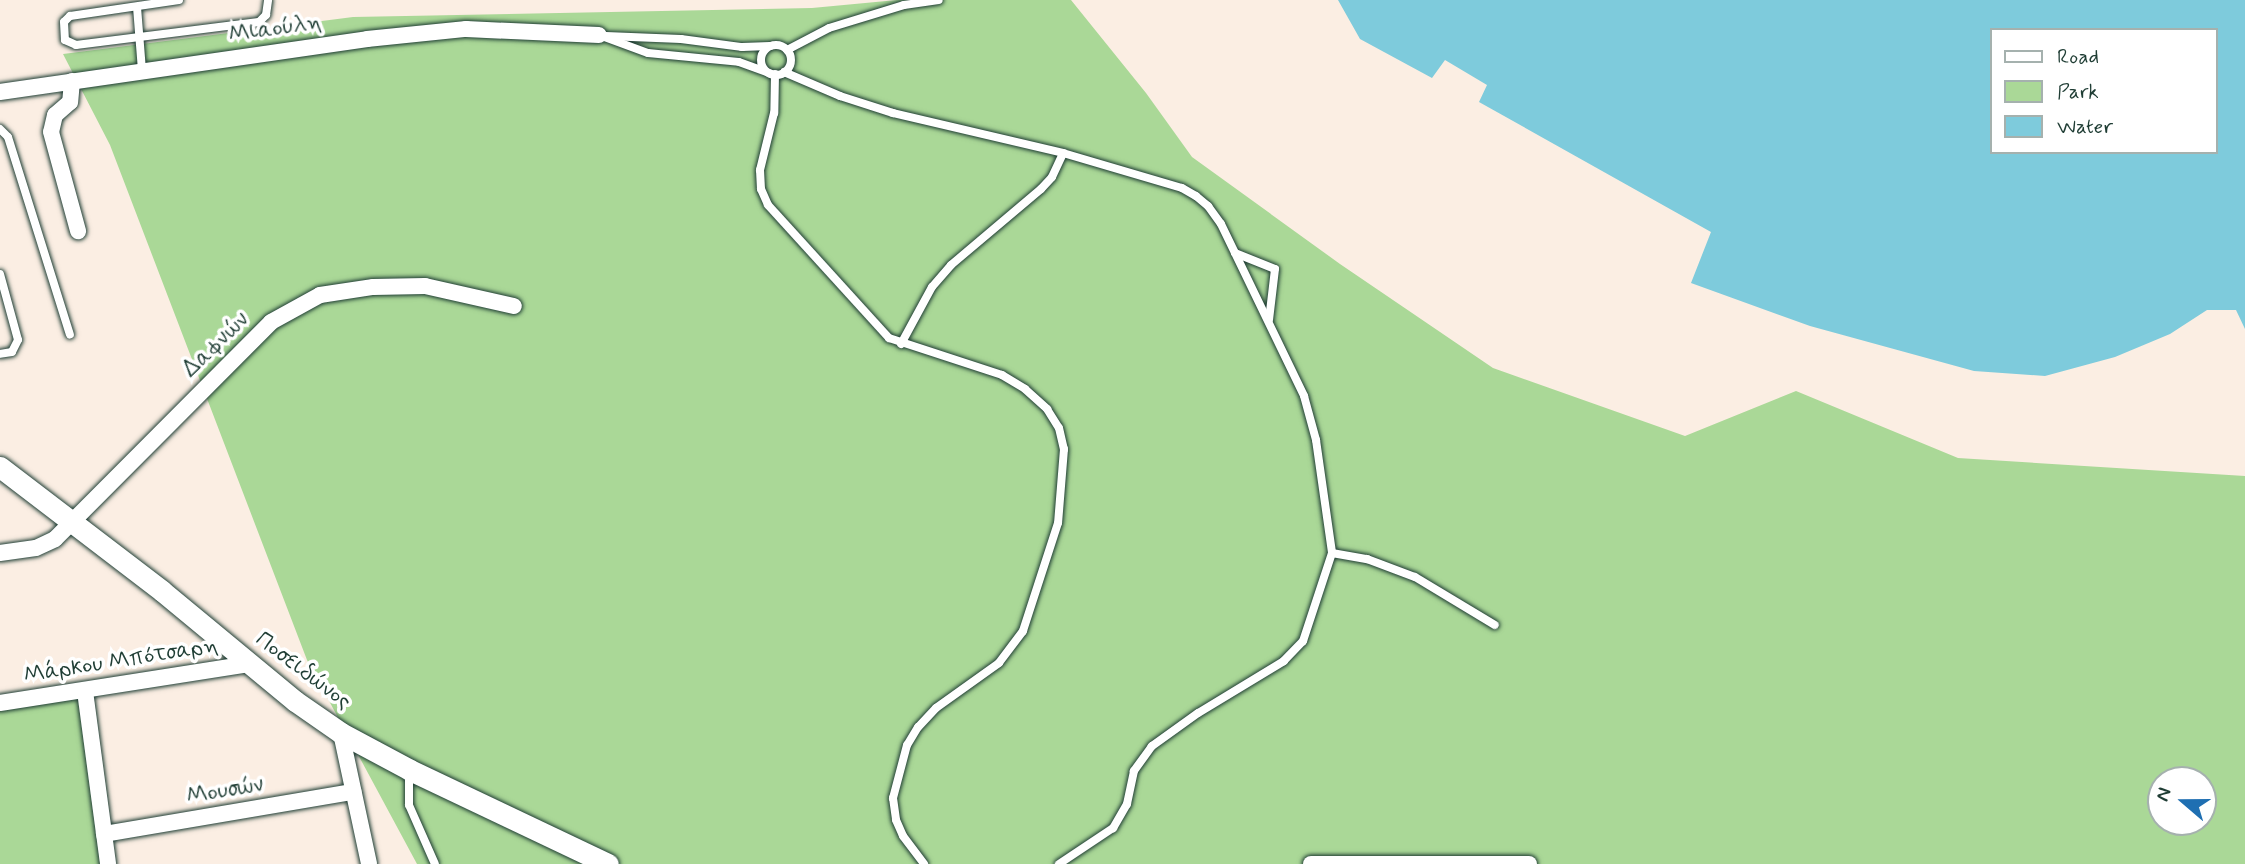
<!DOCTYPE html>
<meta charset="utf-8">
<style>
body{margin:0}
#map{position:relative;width:2245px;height:864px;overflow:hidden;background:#fbeee3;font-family:Mynerve,sans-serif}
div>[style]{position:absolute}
.green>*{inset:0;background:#aad897}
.water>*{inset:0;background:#7ecbdc}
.roads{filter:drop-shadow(0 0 2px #1f3d34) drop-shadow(0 0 2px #1f3d34)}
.service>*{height:8px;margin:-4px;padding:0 4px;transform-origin:4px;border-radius:4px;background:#fff}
.service>.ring{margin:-4px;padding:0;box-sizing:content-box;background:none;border:8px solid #fff;border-radius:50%}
.minor>*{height:16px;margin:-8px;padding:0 8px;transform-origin:8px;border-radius:8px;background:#fff}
.tertiary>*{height:21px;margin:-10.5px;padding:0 10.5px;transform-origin:10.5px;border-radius:10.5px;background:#fff}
span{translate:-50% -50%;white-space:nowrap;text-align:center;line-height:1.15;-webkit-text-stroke:7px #fff;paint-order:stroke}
.street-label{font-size:23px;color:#1f3d34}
.legend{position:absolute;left:1990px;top:28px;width:228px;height:126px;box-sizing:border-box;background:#fff;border:2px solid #a5b1ae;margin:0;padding:9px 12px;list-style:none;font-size:21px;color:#1f3d34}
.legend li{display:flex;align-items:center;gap:14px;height:35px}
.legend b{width:35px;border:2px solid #a5b1ae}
.north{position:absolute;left:2147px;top:766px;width:70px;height:70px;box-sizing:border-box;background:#fff;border:2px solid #a5b1ae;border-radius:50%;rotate:290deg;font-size:19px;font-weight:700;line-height:28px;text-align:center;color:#1f3d34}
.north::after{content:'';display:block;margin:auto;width:24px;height:32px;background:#1f6fb2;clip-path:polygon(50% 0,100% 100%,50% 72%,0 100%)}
</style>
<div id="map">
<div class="green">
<div style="clip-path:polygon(evenodd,897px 0,1071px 0,1146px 93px,1192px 157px,1340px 264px,1493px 368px,1685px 436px,1796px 391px,1958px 458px,2245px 476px,2245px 864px,417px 864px,307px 660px,110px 145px,63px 54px,353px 17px,812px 8px,897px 0,2161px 780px,2203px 780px,2203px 822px,2161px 822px,2161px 780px)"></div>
<div style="clip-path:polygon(79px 692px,105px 864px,0 864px,0 703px)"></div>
</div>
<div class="water">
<div style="clip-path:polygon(evenodd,1338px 0,2245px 0,2245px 329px,2236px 310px,2207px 310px,2170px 334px,2115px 357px,2045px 376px,1974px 371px,1810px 326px,1691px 283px,1711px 232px,1479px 102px,1487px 85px,1445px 60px,1432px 78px,1360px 39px,1338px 0,1991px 30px,2215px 30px,2215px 152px,1991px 152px,1991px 30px)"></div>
</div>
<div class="roads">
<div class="service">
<div style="left:179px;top:0;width:110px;rotate:171.6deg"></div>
<div style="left:70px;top:16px;width:8px;rotate:135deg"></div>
<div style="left:64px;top:22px;width:18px;rotate:87deg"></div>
<div style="left:65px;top:40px;width:12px;rotate:24deg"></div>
<div style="left:76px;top:45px;width:184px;rotate:-7.2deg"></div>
<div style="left:259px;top:22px;width:10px;rotate:-45deg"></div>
<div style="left:266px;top:15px;width:15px;rotate:-82deg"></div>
<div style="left:137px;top:7px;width:64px;rotate:85.5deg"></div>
<div style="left:599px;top:35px;width:52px;rotate:20.2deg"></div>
<div style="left:648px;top:53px;width:91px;rotate:5.6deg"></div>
<div style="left:739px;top:62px;width:33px;rotate:20deg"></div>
<div style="left:606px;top:36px;width:75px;rotate:2.3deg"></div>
<div style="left:681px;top:39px;width:62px;rotate:7.5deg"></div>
<div style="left:742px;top:47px;width:28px;rotate:-2deg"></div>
<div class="ring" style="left:761px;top:45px;width:22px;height:22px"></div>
<div style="left:787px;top:50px;width:47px;rotate:-27.6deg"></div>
<div style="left:829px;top:28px;width:78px;rotate:-17deg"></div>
<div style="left:904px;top:5px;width:35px;rotate:-8deg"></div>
<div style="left:784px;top:72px;width:61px;rotate:23.2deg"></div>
<div style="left:840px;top:96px;width:56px;rotate:17.8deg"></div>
<div style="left:893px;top:113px;width:175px;rotate:13.2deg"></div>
<div style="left:1063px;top:153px;width:124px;rotate:16.4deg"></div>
<div style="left:1182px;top:188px;width:16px;rotate:30deg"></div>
<div style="left:1196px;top:196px;width:16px;rotate:40deg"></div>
<div style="left:1208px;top:206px;width:22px;rotate:54deg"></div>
<div style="left:1221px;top:224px;width:191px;rotate:64.2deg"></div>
<div style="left:1304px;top:396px;width:46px;rotate:74.7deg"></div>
<div style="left:1316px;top:440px;width:114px;rotate:81.9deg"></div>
<div style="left:1332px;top:553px;width:93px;rotate:108.2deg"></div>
<div style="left:1303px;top:641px;width:28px;rotate:134deg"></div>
<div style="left:1284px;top:661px;width:100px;rotate:148.8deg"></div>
<div style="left:1198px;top:713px;width:57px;rotate:144.3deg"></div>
<div style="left:1152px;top:746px;width:31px;rotate:126deg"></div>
<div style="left:1134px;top:771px;width:34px;rotate:102deg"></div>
<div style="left:1127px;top:804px;width:28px;rotate:120deg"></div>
<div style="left:1113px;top:828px;width:65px;rotate:146.3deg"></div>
<div style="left:775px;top:74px;width:39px;rotate:91deg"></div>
<div style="left:774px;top:113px;width:59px;rotate:103.8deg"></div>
<div style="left:760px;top:170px;width:19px;rotate:87deg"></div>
<div style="left:761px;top:189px;width:17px;rotate:66deg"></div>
<div style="left:768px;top:205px;width:180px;rotate:47.7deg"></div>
<div style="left:889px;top:338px;width:119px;rotate:18.1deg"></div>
<div style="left:1002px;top:375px;width:27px;rotate:31deg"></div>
<div style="left:1025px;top:389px;width:30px;rotate:42deg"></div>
<div style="left:1047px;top:409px;width:22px;rotate:58deg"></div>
<div style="left:1059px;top:428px;width:22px;rotate:77deg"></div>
<div style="left:1064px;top:449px;width:74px;rotate:94.6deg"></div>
<div style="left:1058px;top:523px;width:114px;rotate:108deg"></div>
<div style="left:1023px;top:631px;width:40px;rotate:127deg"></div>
<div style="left:999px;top:663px;width:77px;rotate:144.5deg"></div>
<div style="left:936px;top:708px;width:26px;rotate:133deg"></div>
<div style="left:918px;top:727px;width:21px;rotate:121deg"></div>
<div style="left:907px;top:745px;width:55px;rotate:104.8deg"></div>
<div style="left:893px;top:798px;width:22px;rotate:82deg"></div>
<div style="left:896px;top:820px;width:17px;rotate:66deg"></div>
<div style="left:903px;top:836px;width:35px;rotate:53deg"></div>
<div style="left:0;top:129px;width:11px;rotate:45deg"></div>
<div style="left:8px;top:137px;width:207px;rotate:72.6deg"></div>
<div style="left:1235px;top:253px;width:43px;rotate:21.8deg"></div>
<div style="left:1275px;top:269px;width:51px;rotate:96.7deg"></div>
<div style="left:0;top:274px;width:68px;rotate:74.7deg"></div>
<div style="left:18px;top:340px;width:13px;rotate:117deg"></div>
<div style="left:12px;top:352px;width:12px;rotate:171deg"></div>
<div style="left:901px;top:344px;width:65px;rotate:-61.5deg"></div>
<div style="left:932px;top:287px;width:29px;rotate:-49deg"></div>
<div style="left:951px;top:265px;width:118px;rotate:-40.2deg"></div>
<div style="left:1041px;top:189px;width:16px;rotate:-47deg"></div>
<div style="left:1052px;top:177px;width:26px;rotate:-65deg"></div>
<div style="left:1332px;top:553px;width:36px;rotate:10deg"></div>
<div style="left:1367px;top:559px;width:51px;rotate:20.6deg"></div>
<div style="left:1415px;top:577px;width:93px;rotate:31deg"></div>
<div style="left:409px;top:773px;width:32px;rotate:90deg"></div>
<div style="left:409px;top:805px;width:64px;rotate:66.2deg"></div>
</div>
<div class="minor">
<div style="left:72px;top:81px;width:21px;rotate:95deg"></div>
<div style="left:70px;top:102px;width:20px;rotate:139deg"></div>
<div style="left:55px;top:115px;width:17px;rotate:103deg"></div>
<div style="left:51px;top:132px;width:103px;rotate:74.7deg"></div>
<div style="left:0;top:92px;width:371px;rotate:-8.2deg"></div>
<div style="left:367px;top:39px;width:100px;rotate:-5.8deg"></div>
<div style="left:466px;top:29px;width:133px;rotate:2.6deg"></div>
<div style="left:0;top:553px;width:36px;rotate:-8deg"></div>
<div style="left:36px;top:548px;width:21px;rotate:-25deg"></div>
<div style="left:55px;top:539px;width:306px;rotate:-45.1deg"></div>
<div style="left:271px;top:322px;width:56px;rotate:-28.9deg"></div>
<div style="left:320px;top:295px;width:54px;rotate:-8.6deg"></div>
<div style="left:373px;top:287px;width:52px;rotate:-1.1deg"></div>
<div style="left:425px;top:286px;width:91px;rotate:12.7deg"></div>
<div style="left:85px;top:691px;width:175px;rotate:82.4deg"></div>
<div style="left:0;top:703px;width:252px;rotate:-8.9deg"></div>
<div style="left:341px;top:733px;width:134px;rotate:77.9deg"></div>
<div style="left:104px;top:834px;width:253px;rotate:-9.6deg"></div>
<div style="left:1311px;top:864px;width:218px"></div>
</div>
<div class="tertiary">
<div style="left:0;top:467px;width:204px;rotate:37.4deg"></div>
<div style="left:162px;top:591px;width:173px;rotate:39.6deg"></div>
<div style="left:295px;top:701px;width:56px;rotate:34.8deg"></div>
<div style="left:341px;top:733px;width:78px;rotate:28.2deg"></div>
<div style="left:410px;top:770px;width:219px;rotate:25.4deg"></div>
</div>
</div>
<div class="street-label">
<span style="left:275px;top:29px;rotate:-8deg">Μιαούλη</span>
<span style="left:216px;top:345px;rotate:-44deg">Δαφνών</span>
<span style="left:121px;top:661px;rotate:-9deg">Μάρκου Μπότσαρη</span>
<span style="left:303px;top:671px;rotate:37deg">Ποσειδώνος</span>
<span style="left:225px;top:791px;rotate:-9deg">Μουσών</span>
</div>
<ul class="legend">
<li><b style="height:9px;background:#fff"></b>Road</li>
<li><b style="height:19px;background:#aad897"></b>Park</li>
<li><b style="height:19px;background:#7ecbdc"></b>Water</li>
</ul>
<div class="north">N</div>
</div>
